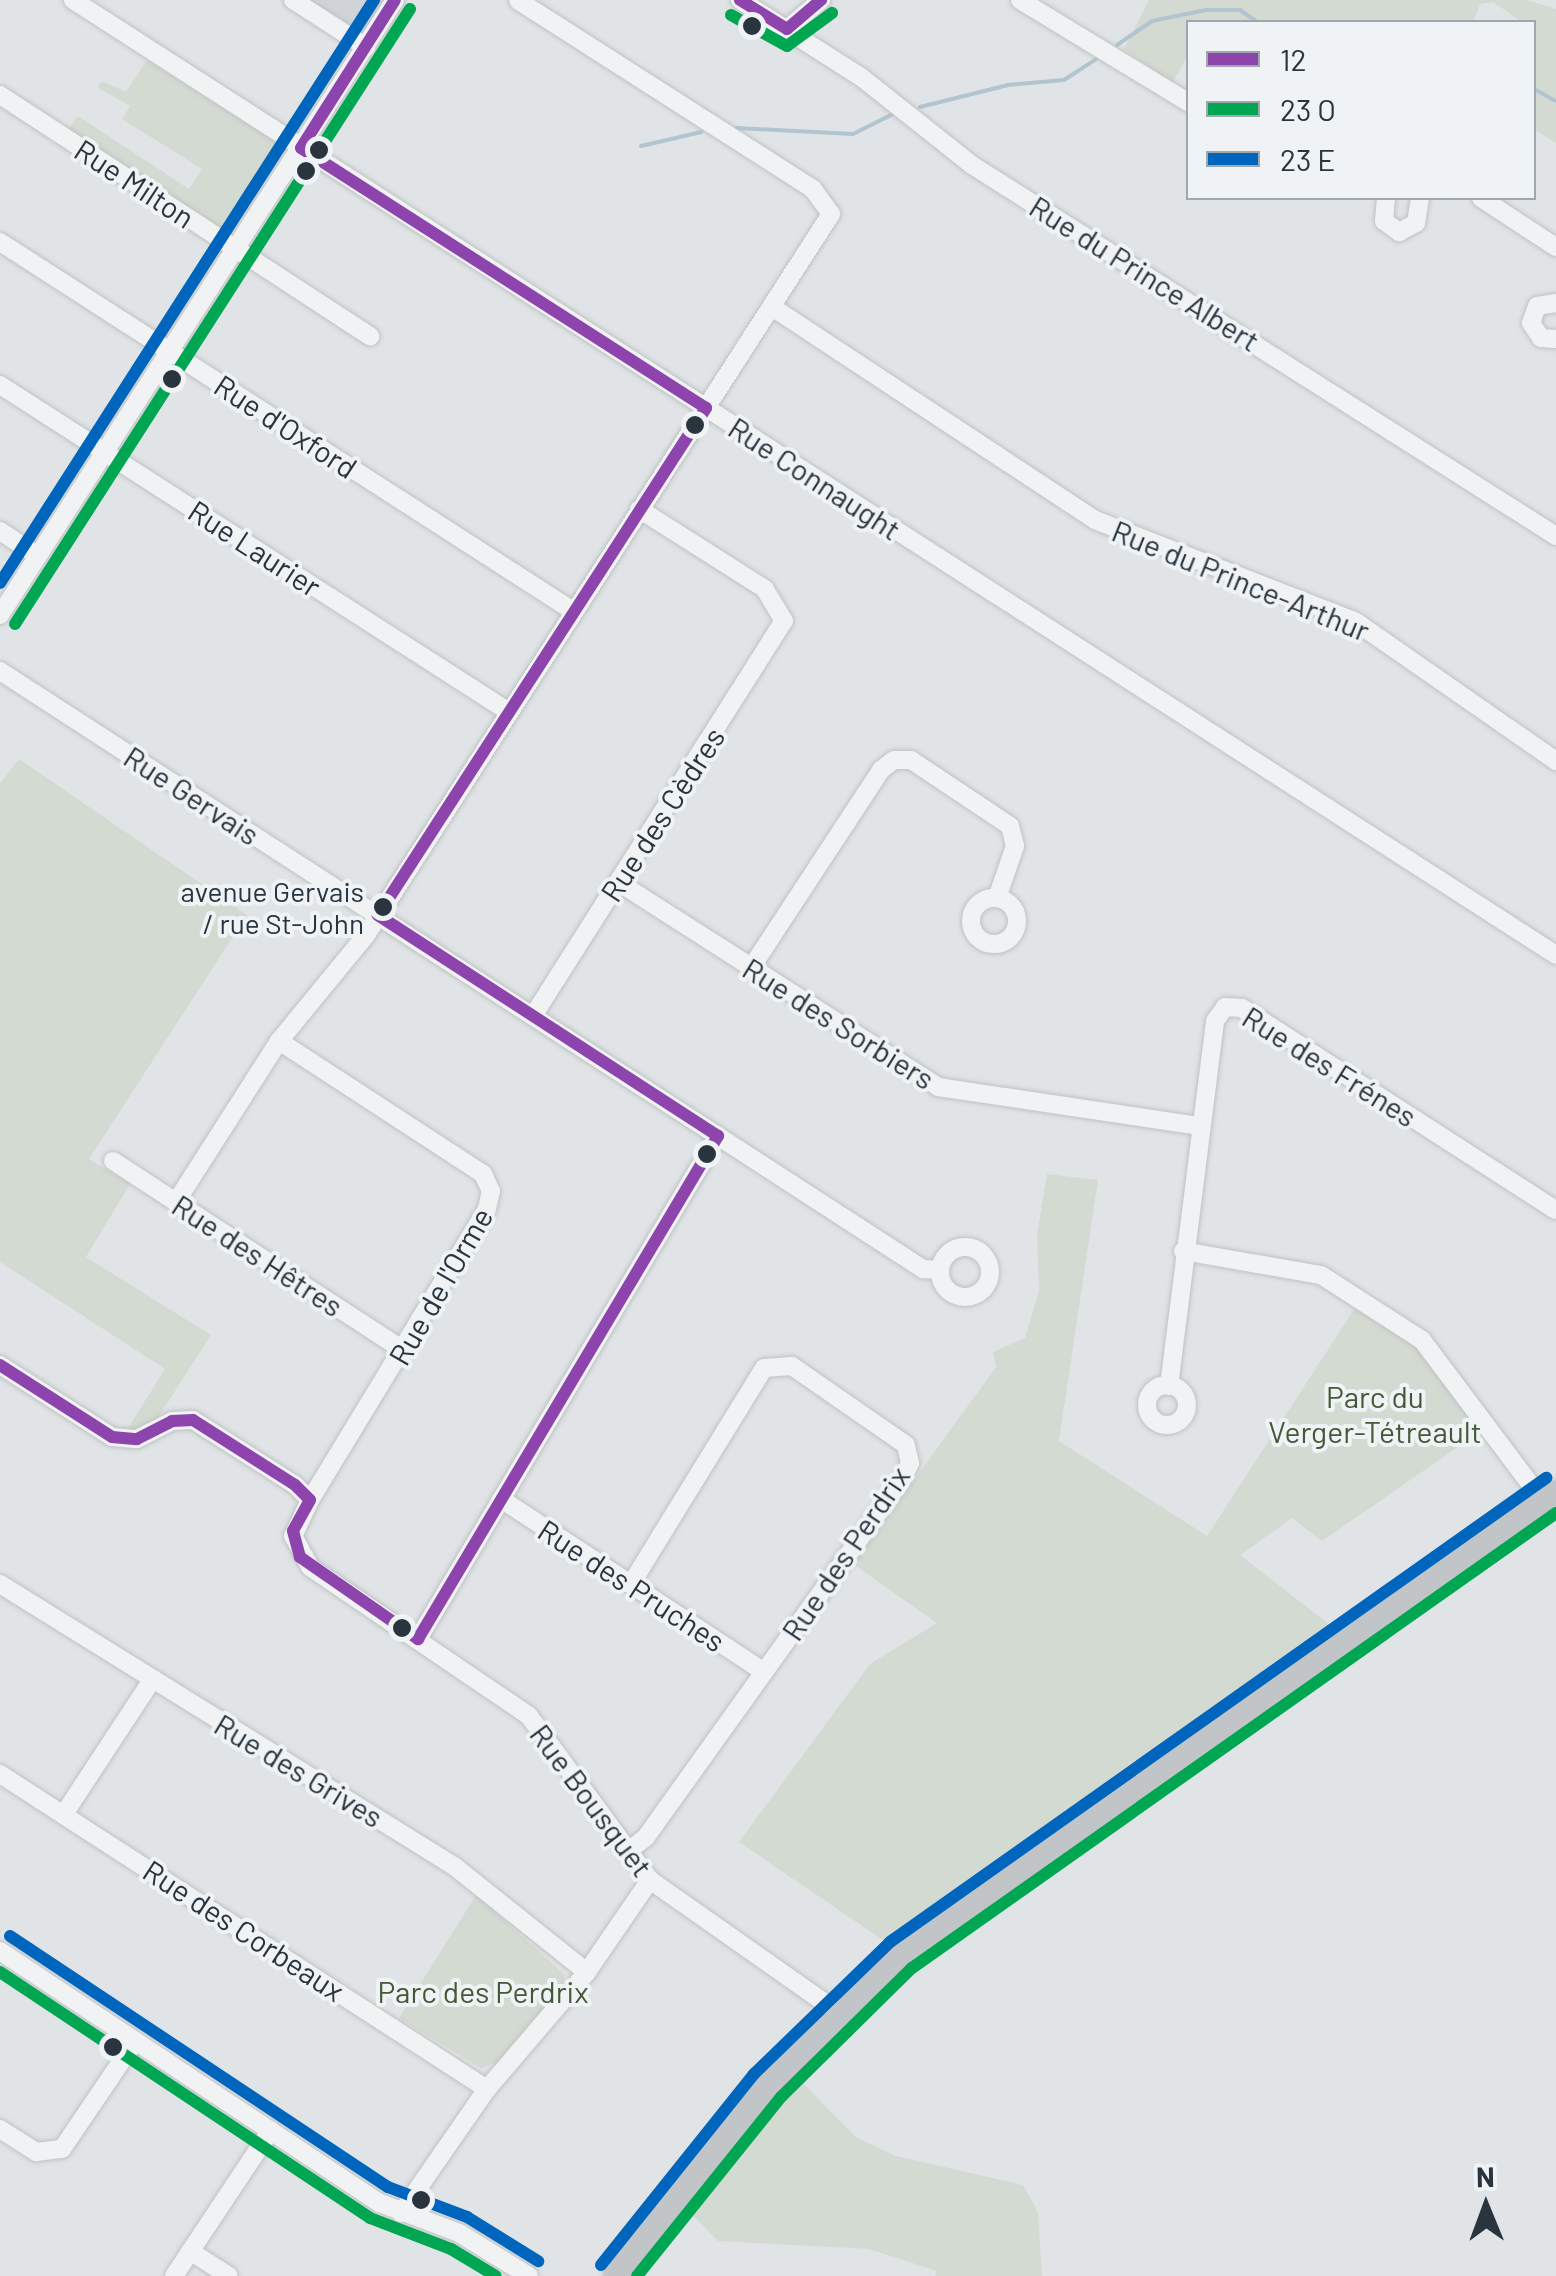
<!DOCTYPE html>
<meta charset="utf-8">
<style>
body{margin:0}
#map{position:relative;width:1556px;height:2276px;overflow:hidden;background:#e1e4e6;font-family:Barlow,sans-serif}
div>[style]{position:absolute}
.built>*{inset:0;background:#d0d4d9}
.green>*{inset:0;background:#d3dad2}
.stream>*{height:4px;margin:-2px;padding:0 2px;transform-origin:2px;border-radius:2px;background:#b1c4d0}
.roads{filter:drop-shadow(0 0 2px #bfc2c4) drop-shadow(0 0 2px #bfc2c4)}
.street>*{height:18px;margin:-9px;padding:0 9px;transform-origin:9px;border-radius:9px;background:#f0f2f3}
.street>.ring{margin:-9px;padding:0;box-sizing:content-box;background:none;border:18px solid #f0f2f3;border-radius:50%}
.secondary>*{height:22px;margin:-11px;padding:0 11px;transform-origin:11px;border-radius:11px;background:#c2c5c8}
.bus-1>*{height:12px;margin:-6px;padding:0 6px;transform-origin:6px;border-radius:6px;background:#8e44ad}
.bus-2>*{height:12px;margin:-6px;padding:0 6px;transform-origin:6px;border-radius:6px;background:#00a651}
.bus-3>*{height:12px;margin:-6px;padding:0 6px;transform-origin:6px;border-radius:6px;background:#0065bd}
.dots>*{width:28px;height:28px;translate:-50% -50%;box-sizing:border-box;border:5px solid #eff3f5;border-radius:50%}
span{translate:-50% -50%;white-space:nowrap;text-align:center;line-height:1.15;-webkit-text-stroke:8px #eff3f5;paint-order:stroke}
.bus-label{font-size:28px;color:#29343e}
.right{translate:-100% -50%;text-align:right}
.street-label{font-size:30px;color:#29343e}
.park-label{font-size:30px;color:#435937}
.legend{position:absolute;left:1186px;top:20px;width:350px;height:180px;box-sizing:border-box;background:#eff3f5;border:2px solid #a0a7ac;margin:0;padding:12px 18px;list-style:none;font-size:30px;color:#29343e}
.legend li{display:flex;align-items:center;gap:20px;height:50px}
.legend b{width:50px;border:2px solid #a0a7ac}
.north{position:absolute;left:1436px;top:2156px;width:100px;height:100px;-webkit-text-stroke:8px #eff3f5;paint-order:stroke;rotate:359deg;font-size:28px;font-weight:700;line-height:40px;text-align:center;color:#29343e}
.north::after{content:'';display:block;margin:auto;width:35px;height:45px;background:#29343e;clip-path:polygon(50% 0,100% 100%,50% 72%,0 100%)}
</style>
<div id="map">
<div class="built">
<div style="clip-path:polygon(293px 0,395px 0,366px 47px)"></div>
</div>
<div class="green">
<div style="clip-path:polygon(1149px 0,1527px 0,1556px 9px,1556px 143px,1534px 129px,1534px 22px,1522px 22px,1493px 2px,1480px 4px,1473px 22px,1188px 22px,1188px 55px,1172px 83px,1124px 49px)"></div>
<div style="clip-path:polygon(147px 60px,280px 144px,225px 230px,68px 130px,78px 116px,189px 189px,202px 169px,122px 119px,130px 106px,97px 87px,102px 81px,126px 92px)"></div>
<div style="clip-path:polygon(19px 759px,247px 915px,89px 1159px,130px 1184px,86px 1257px,211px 1335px,157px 1419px,138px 1430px,126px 1431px,165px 1369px,0 1262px,0 783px)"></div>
<div style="clip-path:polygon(1047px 1174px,1098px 1180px,1059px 1441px,1207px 1536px,1355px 1308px,1423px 1352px,1481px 1431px,1322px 1541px,1292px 1518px,1240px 1555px,1339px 1632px,893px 1947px,739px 1842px,870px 1664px,937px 1623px,853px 1564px,996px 1367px,993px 1352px,1025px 1338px,1039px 1291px,1037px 1235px)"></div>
<div style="clip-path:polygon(476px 1895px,565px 1975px,561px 1989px,498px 2062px,481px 2068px,399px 2018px)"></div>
<div style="clip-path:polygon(794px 2074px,857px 2138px,896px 2156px,1023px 2185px,1038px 2212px,1042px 2276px,935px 2276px,937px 2271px,869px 2249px,718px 2241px,685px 2207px)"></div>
</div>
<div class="stream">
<div style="left:1117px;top:45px;width:42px;rotate:-34.4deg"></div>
<div style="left:1152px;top:21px;width:55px;rotate:-11.5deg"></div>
<div style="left:1206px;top:10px;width:34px"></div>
<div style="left:1240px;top:10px;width:21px;rotate:35deg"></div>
<div style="left:1534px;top:89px;width:25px;rotate:29deg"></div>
<div style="left:920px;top:107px;width:91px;rotate:-14deg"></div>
<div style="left:1008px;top:85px;width:56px;rotate:-5.1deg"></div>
<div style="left:1064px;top:80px;width:38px;rotate:-33deg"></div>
<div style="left:736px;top:128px;width:117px;rotate:2.9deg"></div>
<div style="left:853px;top:134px;width:45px;rotate:-26.6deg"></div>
<div style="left:641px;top:146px;width:62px;rotate:-13.1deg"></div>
</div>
<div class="roads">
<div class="street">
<div style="left:73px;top:0;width:1764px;rotate:32.78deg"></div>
<div style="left:293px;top:0;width:87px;rotate:32.8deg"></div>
<div style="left:740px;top:0;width:143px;rotate:32.5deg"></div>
<div style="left:861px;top:77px;width:142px;rotate:38.4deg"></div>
<div style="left:972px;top:165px;width:692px;rotate:32.43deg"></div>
<div style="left:1020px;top:0;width:197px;rotate:31.3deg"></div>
<div style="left:787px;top:29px;width:45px;rotate:-40.5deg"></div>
<div style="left:0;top:95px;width:442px;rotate:33.1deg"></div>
<div style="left:1386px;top:198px;width:23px;rotate:95deg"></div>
<div style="left:1384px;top:221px;width:19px;rotate:36deg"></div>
<div style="left:1399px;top:232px;width:19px;rotate:-28deg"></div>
<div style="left:1416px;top:223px;width:25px;rotate:-81deg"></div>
<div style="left:1481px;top:198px;width:90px;rotate:33.2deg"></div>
<div style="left:0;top:242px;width:682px;rotate:32.78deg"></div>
<div style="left:1556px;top:303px;width:19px;rotate:171deg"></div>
<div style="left:1537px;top:306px;width:18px;rotate:109deg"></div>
<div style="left:1531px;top:323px;width:18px;rotate:56deg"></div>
<div style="left:1541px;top:338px;width:15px;rotate:4deg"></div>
<div style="left:772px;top:307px;width:387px;rotate:33.4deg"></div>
<div style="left:1095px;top:520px;width:280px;rotate:21.3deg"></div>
<div style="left:1356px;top:622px;width:244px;rotate:34.8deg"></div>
<div style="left:0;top:385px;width:605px;rotate:32.72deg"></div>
<div style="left:0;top:531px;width:45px;rotate:33.3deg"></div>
<div style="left:0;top:615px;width:731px;rotate:-57.29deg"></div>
<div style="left:0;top:671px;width:1100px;rotate:32.94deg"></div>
<div style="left:923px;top:1269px;width:17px;rotate:3deg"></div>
<div style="left:618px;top:882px;width:380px;rotate:32.6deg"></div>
<div style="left:938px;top:1087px;width:265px;rotate:8.5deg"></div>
<div class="ring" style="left:971px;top:898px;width:28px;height:28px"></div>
<div style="left:751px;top:968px;width:237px;rotate:-56.7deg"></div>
<div style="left:881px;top:770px;width:16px;rotate:-38deg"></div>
<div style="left:894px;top:760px;width:17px"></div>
<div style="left:911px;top:760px;width:119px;rotate:33.7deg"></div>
<div style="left:1010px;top:826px;width:21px;rotate:76deg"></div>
<div style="left:1015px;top:846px;width:55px;rotate:109.1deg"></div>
<div style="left:533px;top:1016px;width:468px;rotate:-57.6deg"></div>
<div style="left:784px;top:621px;width:37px;rotate:-121deg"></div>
<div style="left:765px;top:589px;width:149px;rotate:-147.6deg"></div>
<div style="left:279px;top:1041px;width:244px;rotate:33.1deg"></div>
<div style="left:483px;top:1174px;width:19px;rotate:65deg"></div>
<div style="left:491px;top:1191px;width:18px;rotate:103deg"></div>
<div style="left:487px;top:1209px;width:341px;rotate:121.3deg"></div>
<div style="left:113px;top:1161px;width:346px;rotate:33.1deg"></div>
<div style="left:176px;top:1202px;width:191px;rotate:-57.4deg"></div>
<div style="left:279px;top:1041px;width:137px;rotate:-50.6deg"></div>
<div style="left:366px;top:935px;width:858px;rotate:-57.18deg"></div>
<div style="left:831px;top:214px;width:31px;rotate:-126deg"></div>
<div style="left:813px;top:189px;width:350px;rotate:-147.4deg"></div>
<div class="ring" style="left:940px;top:1247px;width:32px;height:32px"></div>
<div style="left:1183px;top:1251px;width:140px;rotate:9.9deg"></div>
<div style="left:1321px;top:1275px;width:120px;rotate:32.8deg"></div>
<div style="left:1422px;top:1340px;width:201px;rotate:53.1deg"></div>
<div style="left:0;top:1365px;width:133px;rotate:32.7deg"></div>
<div style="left:112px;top:1437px;width:25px;rotate:5deg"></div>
<div style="left:137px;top:1439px;width:39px;rotate:-27deg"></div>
<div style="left:172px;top:1421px;width:21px;rotate:-3deg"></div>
<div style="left:193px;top:1420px;width:121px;rotate:32.5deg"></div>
<div style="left:295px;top:1485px;width:21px;rotate:45deg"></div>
<div style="left:310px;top:1500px;width:40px;rotate:115deg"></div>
<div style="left:293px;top:1536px;width:35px;rotate:61deg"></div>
<div style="left:310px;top:1567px;width:265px;rotate:34.2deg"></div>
<div style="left:529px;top:1716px;width:204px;rotate:53.6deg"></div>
<div style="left:650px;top:1880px;width:230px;rotate:35.1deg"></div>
<div class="ring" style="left:1147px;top:1385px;width:22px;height:22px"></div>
<div style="left:1169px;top:1386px;width:368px;rotate:-82.8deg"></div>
<div style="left:1215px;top:1021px;width:17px;rotate:-54deg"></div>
<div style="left:1225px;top:1007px;width:17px;rotate:3deg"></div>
<div style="left:1242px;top:1008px;width:373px;rotate:32.8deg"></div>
<div style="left:501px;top:1499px;width:315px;rotate:33.3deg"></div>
<div style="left:0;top:1584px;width:534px;rotate:31.85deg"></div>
<div style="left:454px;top:1866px;width:170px;rotate:38.6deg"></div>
<div style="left:418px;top:1639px;width:586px;rotate:-59.19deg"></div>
<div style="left:0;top:1774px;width:580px;rotate:32.9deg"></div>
<div style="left:64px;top:1814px;width:157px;rotate:-56.7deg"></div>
<div style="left:627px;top:1852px;width:24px;rotate:-38deg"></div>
<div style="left:646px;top:1837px;width:440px;rotate:-54.4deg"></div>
<div style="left:902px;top:1479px;width:18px;rotate:-63deg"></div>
<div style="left:910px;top:1463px;width:18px;rotate:-103deg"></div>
<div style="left:906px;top:1445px;width:139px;rotate:-145.3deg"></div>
<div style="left:792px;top:1366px;width:28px;rotate:176deg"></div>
<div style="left:764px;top:1368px;width:254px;rotate:121.6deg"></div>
<div style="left:0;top:1951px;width:456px;rotate:33.6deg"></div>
<div style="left:380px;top:2203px;width:85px;rotate:20.8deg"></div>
<div style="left:459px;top:2233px;width:82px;rotate:31.6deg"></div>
<div style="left:0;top:2129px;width:43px;rotate:32.6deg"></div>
<div style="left:36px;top:2152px;width:26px;rotate:-7deg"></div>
<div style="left:62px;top:2149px;width:130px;rotate:-55.9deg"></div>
<div style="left:401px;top:2213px;width:151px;rotate:-55.3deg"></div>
<div style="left:487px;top:2089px;width:154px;rotate:-49.5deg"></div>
<div style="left:587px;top:1972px;width:112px;rotate:-55.6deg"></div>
<div style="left:190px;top:2251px;width:46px;rotate:32.7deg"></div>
<div style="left:174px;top:2276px;width:175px;rotate:-56.4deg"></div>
</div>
<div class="secondary">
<div style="left:615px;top:2276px;width:245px;rotate:-51.3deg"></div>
<div style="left:768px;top:2085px;width:186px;rotate:-44.3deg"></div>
<div style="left:901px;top:1955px;width:802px;rotate:-35.26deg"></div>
</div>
</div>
<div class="bus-1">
<div style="left:740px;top:0;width:55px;rotate:31.7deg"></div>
<div style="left:787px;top:29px;width:45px;rotate:-40.5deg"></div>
<div style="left:0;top:1365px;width:133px;rotate:32.7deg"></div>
<div style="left:112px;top:1437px;width:25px;rotate:5deg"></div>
<div style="left:137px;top:1439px;width:39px;rotate:-27deg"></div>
<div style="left:172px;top:1421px;width:21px;rotate:-3deg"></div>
<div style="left:193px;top:1420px;width:121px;rotate:32.5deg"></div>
<div style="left:295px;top:1485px;width:21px;rotate:45deg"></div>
<div style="left:310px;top:1500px;width:35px;rotate:119deg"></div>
<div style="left:293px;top:1531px;width:27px;rotate:75deg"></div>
<div style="left:300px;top:1557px;width:144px;rotate:34.8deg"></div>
<div style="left:418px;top:1639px;width:586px;rotate:-59.19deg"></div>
<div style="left:718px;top:1136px;width:406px;rotate:-147deg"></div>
<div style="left:378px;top:915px;width:604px;rotate:-57.1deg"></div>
<div style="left:706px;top:408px;width:481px;rotate:-147.3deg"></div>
<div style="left:301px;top:148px;width:175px;rotate:-57.6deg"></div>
</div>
<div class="bus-2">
<div style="left:731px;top:15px;width:64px;rotate:29deg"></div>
<div style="left:787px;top:46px;width:56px;rotate:-36.3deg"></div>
<div style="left:15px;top:624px;width:731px;rotate:-57.29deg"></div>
<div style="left:0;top:1972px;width:444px;rotate:33.6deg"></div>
<div style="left:370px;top:2218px;width:87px;rotate:20.9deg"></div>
<div style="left:451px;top:2249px;width:52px;rotate:31deg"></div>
<div style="left:637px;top:2276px;width:230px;rotate:-51.2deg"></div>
<div style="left:781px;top:2097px;width:184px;rotate:-44.6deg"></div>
<div style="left:912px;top:1968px;width:789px;rotate:-35.24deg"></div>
</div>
<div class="bus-3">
<div style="left:0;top:583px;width:693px;rotate:-57.32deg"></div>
<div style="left:10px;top:1936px;width:454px;rotate:33.6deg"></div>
<div style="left:388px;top:2187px;width:85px;rotate:20.8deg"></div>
<div style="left:467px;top:2217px;width:84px;rotate:31.8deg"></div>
<div style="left:601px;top:2265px;width:245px;rotate:-51.3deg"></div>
<div style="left:754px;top:2074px;width:190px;rotate:-44.1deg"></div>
<div style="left:890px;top:1942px;width:804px;rotate:-35.27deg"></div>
</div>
<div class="dots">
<div style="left:752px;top:26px;background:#29343e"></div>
<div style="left:319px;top:150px;background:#29343e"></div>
<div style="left:306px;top:171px;background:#29343e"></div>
<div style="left:172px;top:379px;background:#29343e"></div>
<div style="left:695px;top:425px;background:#29343e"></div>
<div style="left:383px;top:907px;background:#29343e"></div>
<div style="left:707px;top:1154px;background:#29343e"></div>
<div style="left:402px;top:1628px;background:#29343e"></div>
<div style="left:113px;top:2047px;background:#29343e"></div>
<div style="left:421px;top:2200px;background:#29343e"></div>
</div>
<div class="bus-label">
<span class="right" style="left:364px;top:907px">avenue Gervais<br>/ rue St-John</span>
</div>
<div class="street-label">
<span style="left:135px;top:183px;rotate:33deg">Rue Milton</span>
<span style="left:1145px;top:273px;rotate:32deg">Rue du Prince Albert</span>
<span style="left:286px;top:426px;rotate:33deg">Rue d'Oxford</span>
<span style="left:815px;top:478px;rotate:33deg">Rue Connaught</span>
<span style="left:255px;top:548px;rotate:33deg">Rue Laurier</span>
<span style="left:1241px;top:580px;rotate:22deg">Rue du Prince-Arthur</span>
<span style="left:192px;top:795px;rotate:33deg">Rue Gervais</span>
<span style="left:662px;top:814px;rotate:-57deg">Rue des Cèdres</span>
<span style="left:839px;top:1023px;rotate:32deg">Rue des Sorbiers</span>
<span style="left:1330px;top:1066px;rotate:32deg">Rue des Frénes</span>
<span style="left:258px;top:1255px;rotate:33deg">Rue des Hêtres</span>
<span style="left:440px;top:1286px;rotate:-60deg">Rue de l'Orme</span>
<span style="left:845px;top:1553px;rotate:-56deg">Rue des Perdrix</span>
<span style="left:632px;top:1585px;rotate:33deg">Rue des Pruches</span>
<span style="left:299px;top:1770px;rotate:31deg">Rue des Grives</span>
<span style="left:592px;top:1800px;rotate:53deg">Rue Bousquet</span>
<span style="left:244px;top:1930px;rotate:33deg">Rue des Corbeaux</span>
</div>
<div class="park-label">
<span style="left:1375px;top:1413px">Parc du<br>Verger-Tétreault</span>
<span style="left:483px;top:1991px">Parc des Perdrix</span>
</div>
<ul class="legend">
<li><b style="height:12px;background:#8e44ad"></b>12</li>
<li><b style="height:12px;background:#00a651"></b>23 O</li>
<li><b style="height:12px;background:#0065bd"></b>23 E</li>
</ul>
<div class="north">N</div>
</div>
